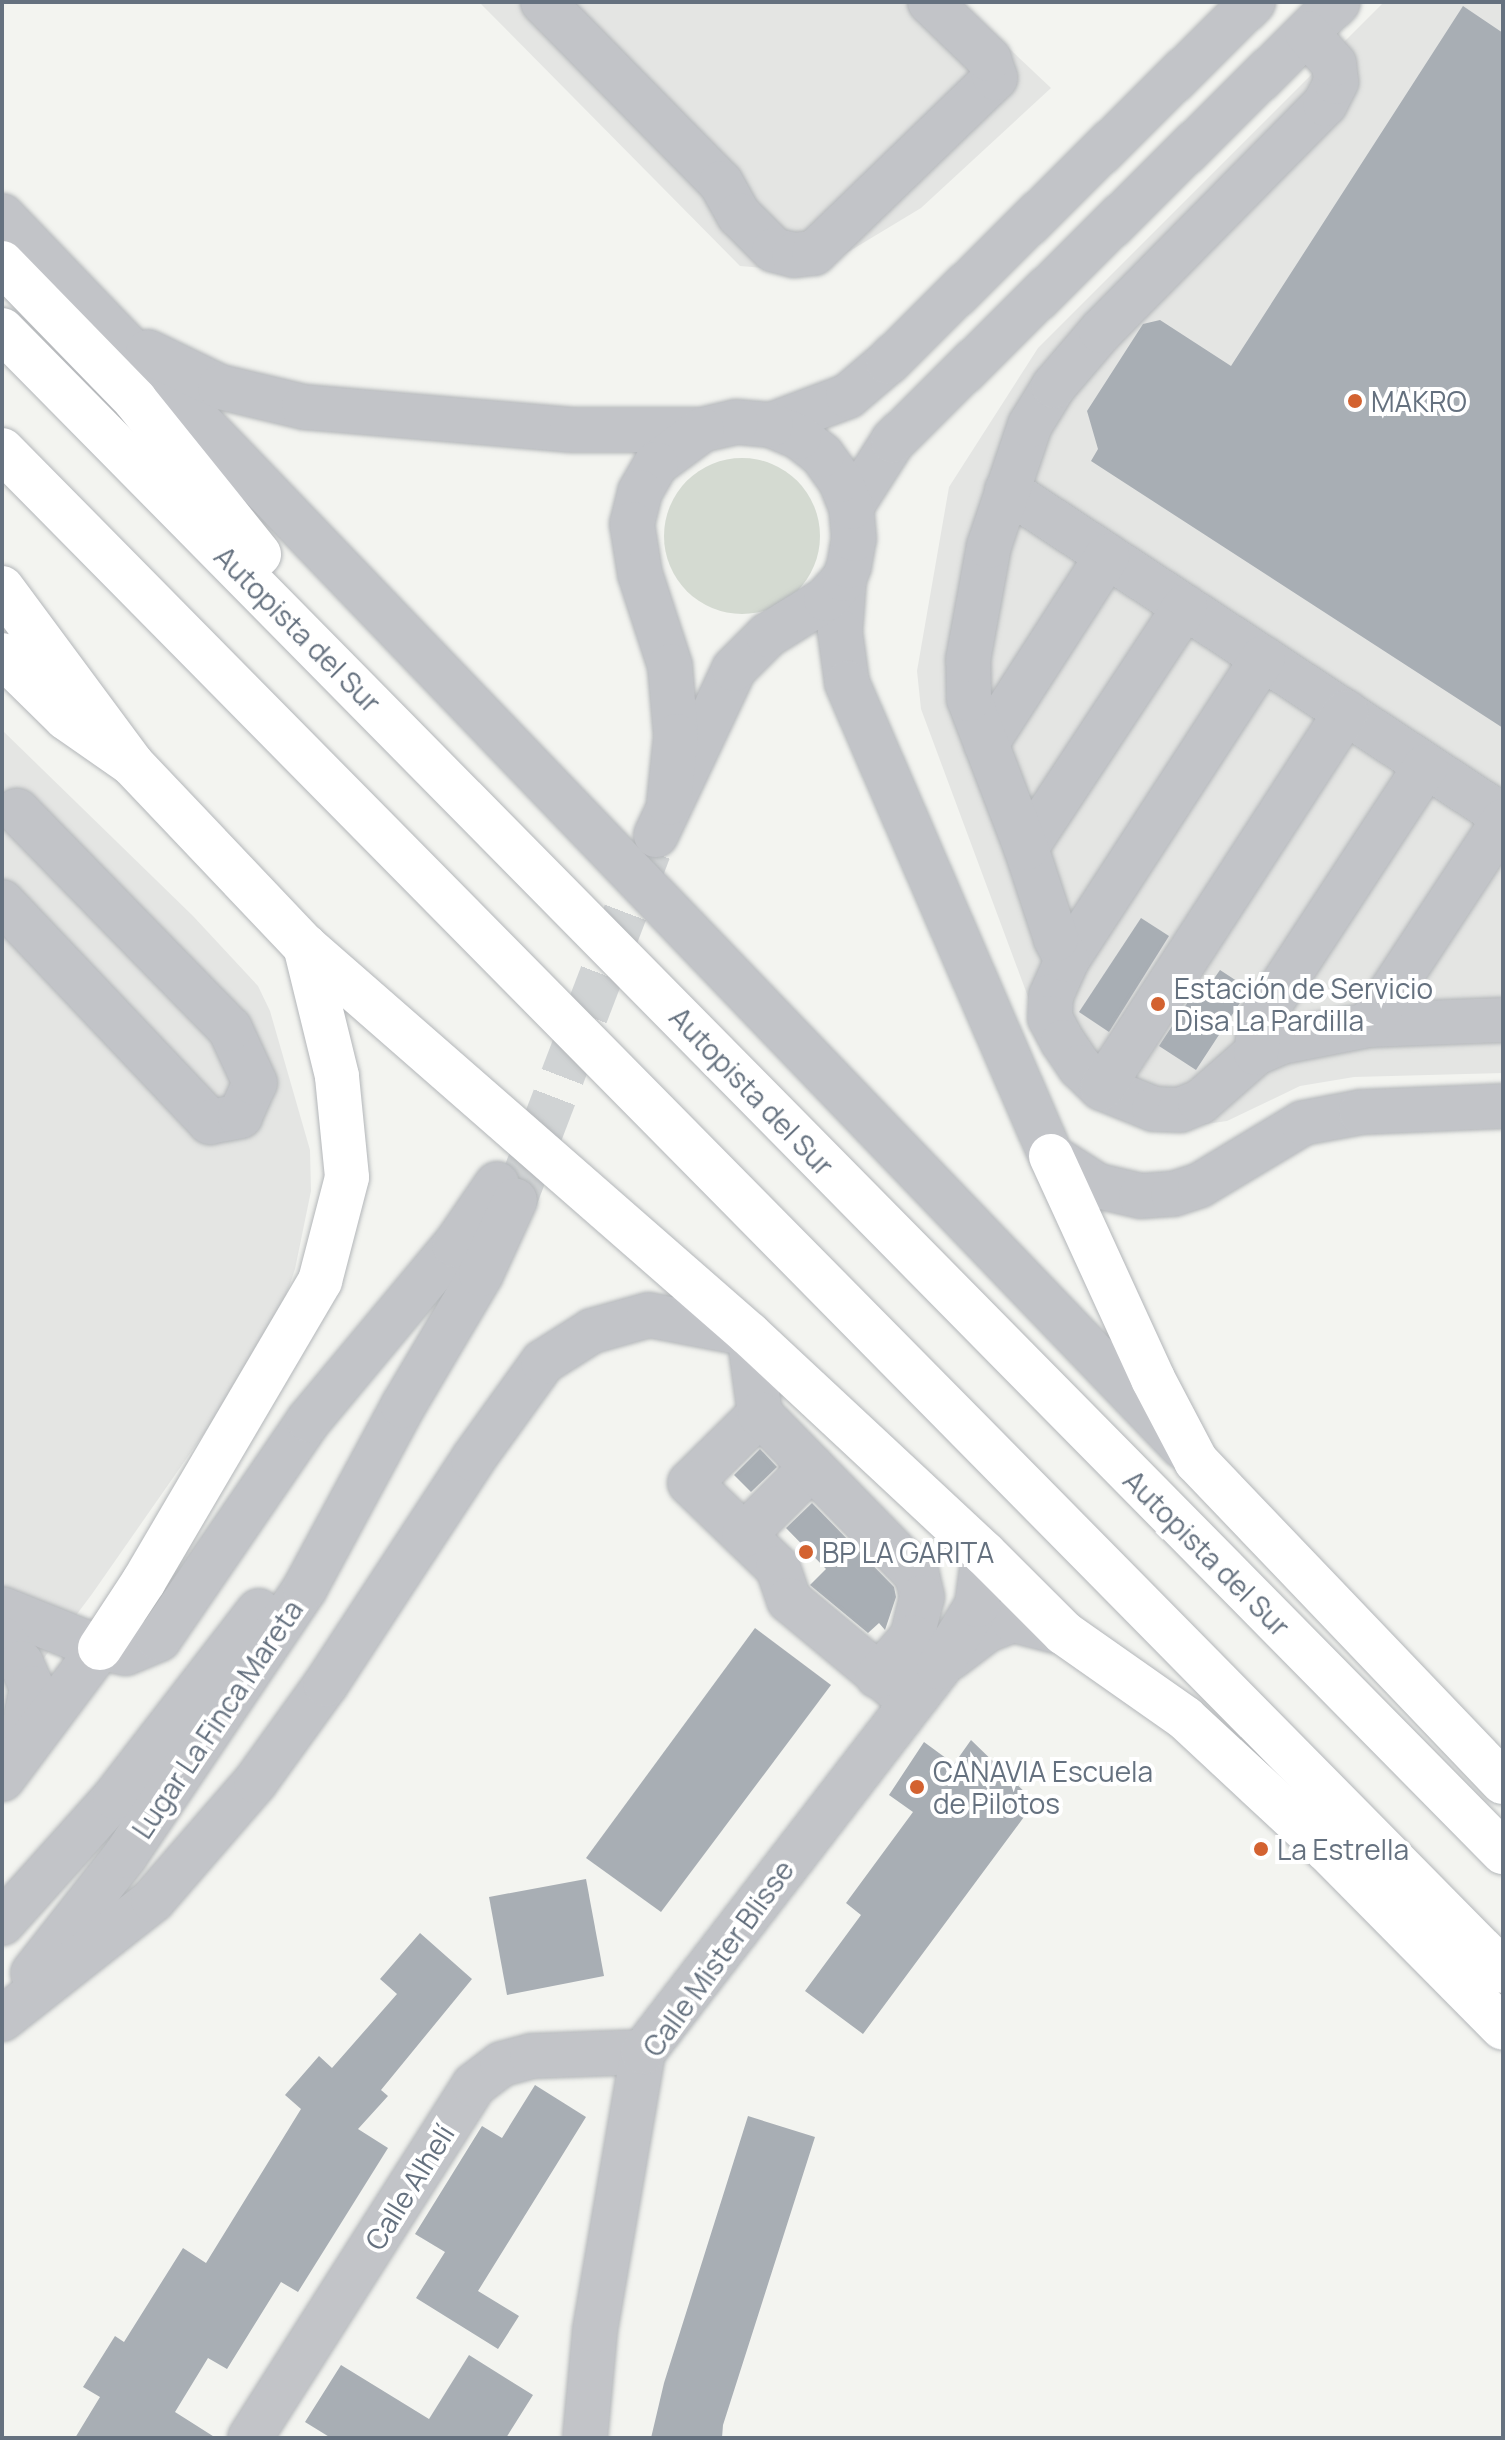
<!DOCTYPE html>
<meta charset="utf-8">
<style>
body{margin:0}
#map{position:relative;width:1505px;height:2440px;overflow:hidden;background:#f3f4f0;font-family:Manrope,sans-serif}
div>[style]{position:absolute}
.built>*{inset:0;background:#e4e5e3}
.green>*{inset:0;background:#d4dad1}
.round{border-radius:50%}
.building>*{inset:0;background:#a8aeb4}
.minor-tunnel>*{height:44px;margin-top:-22px;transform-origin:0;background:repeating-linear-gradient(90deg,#d0d3d4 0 44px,transparent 0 66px)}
.roads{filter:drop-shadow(0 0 2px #b3b6b9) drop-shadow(0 0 2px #b3b6b9)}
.minor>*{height:44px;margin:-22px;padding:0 22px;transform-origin:22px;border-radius:22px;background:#c2c4c8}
.major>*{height:44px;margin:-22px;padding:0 22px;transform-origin:22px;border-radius:22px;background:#fff}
.highway>*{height:44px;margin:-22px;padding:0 22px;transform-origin:22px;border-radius:22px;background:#fff}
.dots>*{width:22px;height:22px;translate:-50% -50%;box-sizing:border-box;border:4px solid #fff;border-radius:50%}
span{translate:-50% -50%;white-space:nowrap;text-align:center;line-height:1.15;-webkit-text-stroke:8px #fff;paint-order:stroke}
.poi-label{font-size:28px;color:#65717f}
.left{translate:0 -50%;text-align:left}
.street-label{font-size:28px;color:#65717f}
.frame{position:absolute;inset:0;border:4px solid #65717f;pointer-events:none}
</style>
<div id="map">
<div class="built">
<div style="clip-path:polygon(479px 2px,960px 2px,1051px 88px,921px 208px,815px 272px,740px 266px)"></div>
<div style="clip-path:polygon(1384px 2px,1503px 2px,1503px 1073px,1354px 1077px,1300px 1086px,1227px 1121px,1172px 1129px,1047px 1048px,921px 709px,917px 671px,949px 487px,1038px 348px)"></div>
<div style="clip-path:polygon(2px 730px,193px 916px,258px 986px,270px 1011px,310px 1150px,311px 1191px,295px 1269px,280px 1314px,244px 1376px,92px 1594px,2px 1714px)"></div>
</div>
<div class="green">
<div class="round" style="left:664px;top:458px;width:156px;height:156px"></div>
</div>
<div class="building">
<div style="clip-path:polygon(1463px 6px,1503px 33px,1503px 728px,1091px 461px,1098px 449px,1087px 411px,1143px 324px,1160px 320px,1231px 366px)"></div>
<div style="clip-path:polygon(1141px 918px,1169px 936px,1109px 1032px,1079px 1012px)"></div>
<div style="clip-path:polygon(1220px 970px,1249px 989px,1196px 1070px,1159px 1046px,1199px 985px,1206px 990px)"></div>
<div style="clip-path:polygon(760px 1449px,777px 1467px,751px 1492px,734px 1475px)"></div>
<div style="clip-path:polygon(812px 1503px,894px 1587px,896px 1597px,885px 1630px,879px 1623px,868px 1633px,810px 1585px,826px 1569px,786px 1528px)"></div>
<div style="clip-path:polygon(755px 1628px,831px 1685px,661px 1912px,586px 1858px)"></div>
<div style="clip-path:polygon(971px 1740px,1035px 1802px,863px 2034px,805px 1991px,861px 1915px,846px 1903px,913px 1812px,889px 1795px,924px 1742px,954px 1764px)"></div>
<div style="clip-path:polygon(586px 1879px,604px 1976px,507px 1995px,489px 1897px)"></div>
<div style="clip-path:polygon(420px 1933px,472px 1979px,381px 2090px,388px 2096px,358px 2129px,388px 2148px,298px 2292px,281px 2282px,227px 2369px,208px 2358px,175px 2412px,216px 2438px,75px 2438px,100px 2397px,83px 2387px,115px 2336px,124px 2342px,183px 2248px,206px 2263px,301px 2109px,285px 2095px,319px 2056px,332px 2068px,397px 1994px,380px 1979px)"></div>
<div style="clip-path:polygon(535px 2085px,586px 2117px,478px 2291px,519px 2316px,498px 2349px,416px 2298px,445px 2252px,415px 2234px,482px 2126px,502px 2138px)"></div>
<div style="clip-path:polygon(748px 2116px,815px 2137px,723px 2425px,722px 2438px,651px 2438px,664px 2383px)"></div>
<div style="clip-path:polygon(469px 2355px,533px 2395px,506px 2438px,331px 2438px,305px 2422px,341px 2365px,429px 2419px)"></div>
</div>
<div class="minor-tunnel">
<div style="left:515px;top:1200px;width:381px;rotate:-69deg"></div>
</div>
<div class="roads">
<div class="minor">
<div style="left:543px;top:2px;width:254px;rotate:45.5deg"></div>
<div style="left:721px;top:183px;width:37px;rotate:61deg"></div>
<div style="left:739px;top:215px;width:49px;rotate:45deg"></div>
<div style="left:774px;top:250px;width:21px;rotate:14deg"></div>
<div style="left:794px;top:255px;width:20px;rotate:-6deg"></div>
<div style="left:814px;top:253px;width:252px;rotate:-44deg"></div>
<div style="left:995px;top:78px;width:20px;rotate:-108deg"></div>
<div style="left:989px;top:59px;width:82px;rotate:-136deg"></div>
<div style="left:2px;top:216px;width:1706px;rotate:46.19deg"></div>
<div style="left:148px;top:352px;width:80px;rotate:25.9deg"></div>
<div style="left:220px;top:387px;width:86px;rotate:13.4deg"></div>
<div style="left:304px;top:407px;width:269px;rotate:4.9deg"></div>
<div style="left:572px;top:430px;width:130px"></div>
<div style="left:771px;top:425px;width:82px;rotate:-20.6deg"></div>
<div style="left:848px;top:396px;width:52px;rotate:-40.4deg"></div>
<div style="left:888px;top:362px;width:513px;rotate:-44.6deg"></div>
<div style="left:1007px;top:490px;width:594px;rotate:33.32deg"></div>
<div style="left:851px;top:507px;width:78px;rotate:-57.5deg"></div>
<div style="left:893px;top:441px;width:625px;rotate:-44.61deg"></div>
<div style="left:844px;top:579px;width:53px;rotate:94.3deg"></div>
<div style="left:840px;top:632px;width:51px;rotate:82.2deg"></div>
<div style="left:847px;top:683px;width:515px;rotate:66.67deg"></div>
<div style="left:1051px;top:1156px;width:56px;rotate:32.6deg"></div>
<div style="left:1098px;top:1186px;width:44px;rotate:13.1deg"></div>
<div style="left:1141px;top:1196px;width:32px;rotate:-4deg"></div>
<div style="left:1173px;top:1194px;width:28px;rotate:-18deg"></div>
<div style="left:1200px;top:1185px;width:120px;rotate:-31deg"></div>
<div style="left:1303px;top:1123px;width:59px;rotate:-10.7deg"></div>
<div style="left:1361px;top:1112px;width:142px;rotate:-2.4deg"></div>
<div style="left:1263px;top:658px;width:360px;rotate:123deg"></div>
<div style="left:1067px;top:960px;width:39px;rotate:114deg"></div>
<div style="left:1051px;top:996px;width:22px;rotate:93deg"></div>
<div style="left:1050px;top:1018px;width:27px;rotate:62deg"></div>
<div style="left:1063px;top:1042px;width:30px;rotate:56deg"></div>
<div style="left:1080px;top:1067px;width:30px;rotate:44deg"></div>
<div style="left:1102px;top:1088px;width:56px;rotate:22deg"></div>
<div style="left:1154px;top:1109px;width:26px;rotate:2deg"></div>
<div style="left:1180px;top:1110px;width:22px;rotate:-22deg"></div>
<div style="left:1200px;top:1102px;width:74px;rotate:-41.2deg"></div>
<div style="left:1256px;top:1053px;width:28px;rotate:-23deg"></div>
<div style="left:1282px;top:1042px;width:89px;rotate:-11.1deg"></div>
<div style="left:1369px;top:1025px;width:134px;rotate:-2.1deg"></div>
<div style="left:986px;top:744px;width:224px;rotate:-57.2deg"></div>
<div style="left:656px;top:835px;width:183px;rotate:-64.8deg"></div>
<div style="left:734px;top:669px;width:48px;rotate:-45deg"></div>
<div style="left:768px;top:635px;width:68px;rotate:-31.8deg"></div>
<div style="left:826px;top:599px;width:27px;rotate:-48deg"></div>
<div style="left:844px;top:579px;width:14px;rotate:-69deg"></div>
<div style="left:849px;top:566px;width:27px;rotate:-80deg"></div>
<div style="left:854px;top:539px;width:32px;rotate:-95deg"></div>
<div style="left:851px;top:507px;width:29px;rotate:-112deg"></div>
<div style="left:840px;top:480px;width:31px;rotate:-126deg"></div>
<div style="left:822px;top:455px;width:29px;rotate:-142deg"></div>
<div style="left:799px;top:437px;width:30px;rotate:-157deg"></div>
<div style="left:771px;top:425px;width:35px;rotate:-175deg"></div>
<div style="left:736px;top:422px;width:35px;rotate:167deg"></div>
<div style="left:702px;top:430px;width:57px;rotate:143.5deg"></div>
<div style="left:656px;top:464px;width:32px;rotate:120deg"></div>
<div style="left:640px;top:492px;width:33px;rotate:104deg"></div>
<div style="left:632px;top:524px;width:51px;rotate:80.9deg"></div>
<div style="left:640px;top:574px;width:97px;rotate:71.9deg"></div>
<div style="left:670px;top:666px;width:70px;rotate:85.1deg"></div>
<div style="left:676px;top:736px;width:67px;rotate:96deg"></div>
<div style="left:1026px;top:848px;width:289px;rotate:-56.6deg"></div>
<div style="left:2px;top:902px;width:303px;rotate:46.6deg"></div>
<div style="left:210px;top:1122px;width:31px;rotate:-11deg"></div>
<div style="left:240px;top:1116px;width:36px;rotate:-66deg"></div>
<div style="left:255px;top:1083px;width:60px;rotate:-114.8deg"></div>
<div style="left:230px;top:1029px;width:305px;rotate:-134.3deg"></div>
<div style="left:1067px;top:960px;width:24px;rotate:-118deg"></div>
<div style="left:1056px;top:939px;width:96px;rotate:-108.2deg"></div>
<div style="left:1026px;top:848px;width:160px;rotate:-110.9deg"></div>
<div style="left:969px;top:699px;width:39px;rotate:-91deg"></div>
<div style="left:968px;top:660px;width:116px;rotate:-79.6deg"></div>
<div style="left:989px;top:546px;width:128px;rotate:-71.3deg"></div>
<div style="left:1030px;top:425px;width:46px;rotate:-58.4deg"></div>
<div style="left:1054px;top:386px;width:72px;rotate:-49.5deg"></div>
<div style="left:1101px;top:331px;width:319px;rotate:-45.4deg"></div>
<div style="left:1325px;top:104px;width:25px;rotate:-63deg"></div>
<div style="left:1336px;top:82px;width:18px;rotate:-96deg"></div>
<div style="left:1334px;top:64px;width:41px;rotate:-131.1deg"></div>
<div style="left:1369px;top:1025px;width:244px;rotate:-56.7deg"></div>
<div style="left:1256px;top:1053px;width:35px;rotate:-82deg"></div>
<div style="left:1261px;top:1018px;width:301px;rotate:-56.8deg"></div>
<div style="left:1102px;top:1088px;width:448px;rotate:-57deg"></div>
<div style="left:760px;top:1414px;width:98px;rotate:135.4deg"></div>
<div style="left:690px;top:1483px;width:122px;rotate:44deg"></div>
<div style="left:778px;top:1568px;width:34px;rotate:71deg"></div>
<div style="left:789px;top:1600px;width:147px;rotate:39.8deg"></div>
<div style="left:744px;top:1535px;width:96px;rotate:-45deg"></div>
<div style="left:2px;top:1609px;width:105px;rotate:21.7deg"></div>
<div style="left:100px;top:1648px;width:26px;rotate:11deg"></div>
<div style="left:126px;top:1653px;width:36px;rotate:-23deg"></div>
<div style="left:159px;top:1639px;width:265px;rotate:-55.6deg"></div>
<div style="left:309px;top:1420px;width:228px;rotate:-50.2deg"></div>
<div style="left:455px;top:1245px;width:74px;rotate:-55.5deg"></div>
<div style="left:2px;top:1639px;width:31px;rotate:52deg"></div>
<div style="left:21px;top:1663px;width:27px;rotate:66deg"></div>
<div style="left:32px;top:1688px;width:60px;rotate:101.5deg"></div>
<div style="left:950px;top:1658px;width:46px;rotate:-37.1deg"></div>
<div style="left:987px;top:1630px;width:28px;rotate:-21deg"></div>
<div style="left:1013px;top:1620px;width:53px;rotate:14.3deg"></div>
<div style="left:2px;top:1779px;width:164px;rotate:-53.2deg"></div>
<div style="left:2px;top:1923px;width:169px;rotate:-48.1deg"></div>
<div style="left:115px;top:1797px;width:235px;rotate:-52.3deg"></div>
<div style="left:33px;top:1973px;width:149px;rotate:-51.8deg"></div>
<div style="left:125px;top:1856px;width:323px;rotate:-56.1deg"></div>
<div style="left:305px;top:1588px;width:207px;rotate:-61.7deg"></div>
<div style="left:403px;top:1406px;width:153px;rotate:-59.4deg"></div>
<div style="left:481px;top:1274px;width:81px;rotate:-65.3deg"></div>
<div style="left:2px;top:2019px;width:192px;rotate:-38.2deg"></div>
<div style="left:153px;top:1900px;width:157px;rotate:-49.1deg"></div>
<div style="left:256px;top:1781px;width:120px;rotate:-54.2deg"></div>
<div style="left:326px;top:1684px;width:269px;rotate:-56.8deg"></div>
<div style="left:473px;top:1459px;width:120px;rotate:-54.2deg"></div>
<div style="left:543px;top:1362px;width:58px;rotate:-32.3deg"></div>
<div style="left:592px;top:1331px;width:59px;rotate:-15.7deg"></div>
<div style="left:649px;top:1315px;width:102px;rotate:10.8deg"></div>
<div style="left:749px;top:1334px;width:81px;rotate:82.2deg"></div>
<div style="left:760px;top:1414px;width:225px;rotate:45.7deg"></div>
<div style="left:917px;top:1575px;width:23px;rotate:77deg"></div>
<div style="left:922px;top:1597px;width:41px;rotate:104deg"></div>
<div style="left:912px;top:1637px;width:52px;rotate:131.1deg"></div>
<div style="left:250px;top:2438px;width:418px;rotate:-57.6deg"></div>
<div style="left:474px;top:2085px;width:35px;rotate:-37deg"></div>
<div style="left:502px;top:2064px;width:31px;rotate:-15deg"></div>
<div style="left:532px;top:2056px;width:111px;rotate:-2.1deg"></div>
<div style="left:585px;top:2438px;width:108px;rotate:-84.7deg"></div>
<div style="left:595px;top:2330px;width:282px;rotate:-80.2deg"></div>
<div style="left:643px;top:2052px;width:486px;rotate:-52.4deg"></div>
<div style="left:939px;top:1667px;width:73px;rotate:-58.5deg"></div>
<div style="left:977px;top:1605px;width:52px;rotate:-82.3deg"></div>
</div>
<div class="major">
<div style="left:2px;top:655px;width:90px;rotate:44.5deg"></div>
<div style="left:66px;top:718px;width:80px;rotate:34.9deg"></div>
<div style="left:132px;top:764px;width:251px;rotate:46.5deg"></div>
<div style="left:305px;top:946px;width:590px;rotate:41.15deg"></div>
<div style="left:749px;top:1334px;width:321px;rotate:43deg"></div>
<div style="left:100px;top:1648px;width:80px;rotate:-56.7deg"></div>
<div style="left:144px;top:1581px;width:348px;rotate:-59.6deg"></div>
<div style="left:320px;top:1281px;width:107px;rotate:-75.4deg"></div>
<div style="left:347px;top:1177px;width:101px;rotate:-95.7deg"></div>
<div style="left:337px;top:1076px;width:134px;rotate:-103.8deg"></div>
</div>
<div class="highway">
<div style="left:2px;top:263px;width:191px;rotate:45.8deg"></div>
<div style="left:135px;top:400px;width:198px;rotate:51.2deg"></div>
<div style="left:2px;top:330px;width:2138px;rotate:45.4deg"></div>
<div style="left:2px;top:450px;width:2137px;rotate:45.38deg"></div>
<div style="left:2px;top:588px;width:219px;rotate:53.5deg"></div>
<div style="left:1051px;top:1156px;width:245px;rotate:65.4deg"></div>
<div style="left:1153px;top:1379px;width:93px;rotate:62.3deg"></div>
<div style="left:1196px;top:1461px;width:444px;rotate:46.3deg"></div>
<div style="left:984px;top:1553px;width:113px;rotate:45deg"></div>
<div style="left:1064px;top:1633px;width:148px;rotate:35.1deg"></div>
<div style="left:1185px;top:1718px;width:194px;rotate:42.9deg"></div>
<div style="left:1327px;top:1850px;width:250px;rotate:45.3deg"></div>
</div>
</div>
<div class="dots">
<div style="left:1355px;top:401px;background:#d36230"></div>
<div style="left:1158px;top:1004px;background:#d36230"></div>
<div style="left:806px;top:1552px;background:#d36230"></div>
<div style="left:917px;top:1787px;background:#d36230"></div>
<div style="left:1261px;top:1849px;background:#d36230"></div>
</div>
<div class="poi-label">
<span class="left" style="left:1371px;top:401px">MAKRO</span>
<span class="left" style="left:1174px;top:1004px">Estación de Servicio<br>Disa La Pardilla</span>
<span class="left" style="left:822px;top:1552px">BP LA GARITA</span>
<span class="left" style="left:933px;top:1787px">CANAVIA Escuela<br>de Pilotos</span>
<span class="left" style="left:1277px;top:1849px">La Estrella</span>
</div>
<div class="street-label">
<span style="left:298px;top:629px;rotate:45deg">Autopista del Sur</span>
<span style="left:752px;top:1091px;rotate:46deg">Autopista del Sur</span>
<span style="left:1207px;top:1553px;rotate:45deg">Autopista del Sur</span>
<span style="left:217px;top:1719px;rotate:-56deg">Lugar La Finca Mareta</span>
<span style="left:718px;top:1958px;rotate:-54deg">Calle Mister Blisse</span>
<span style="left:409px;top:2187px;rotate:-58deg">Calle Alhelí</span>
</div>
<div class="frame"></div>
</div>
